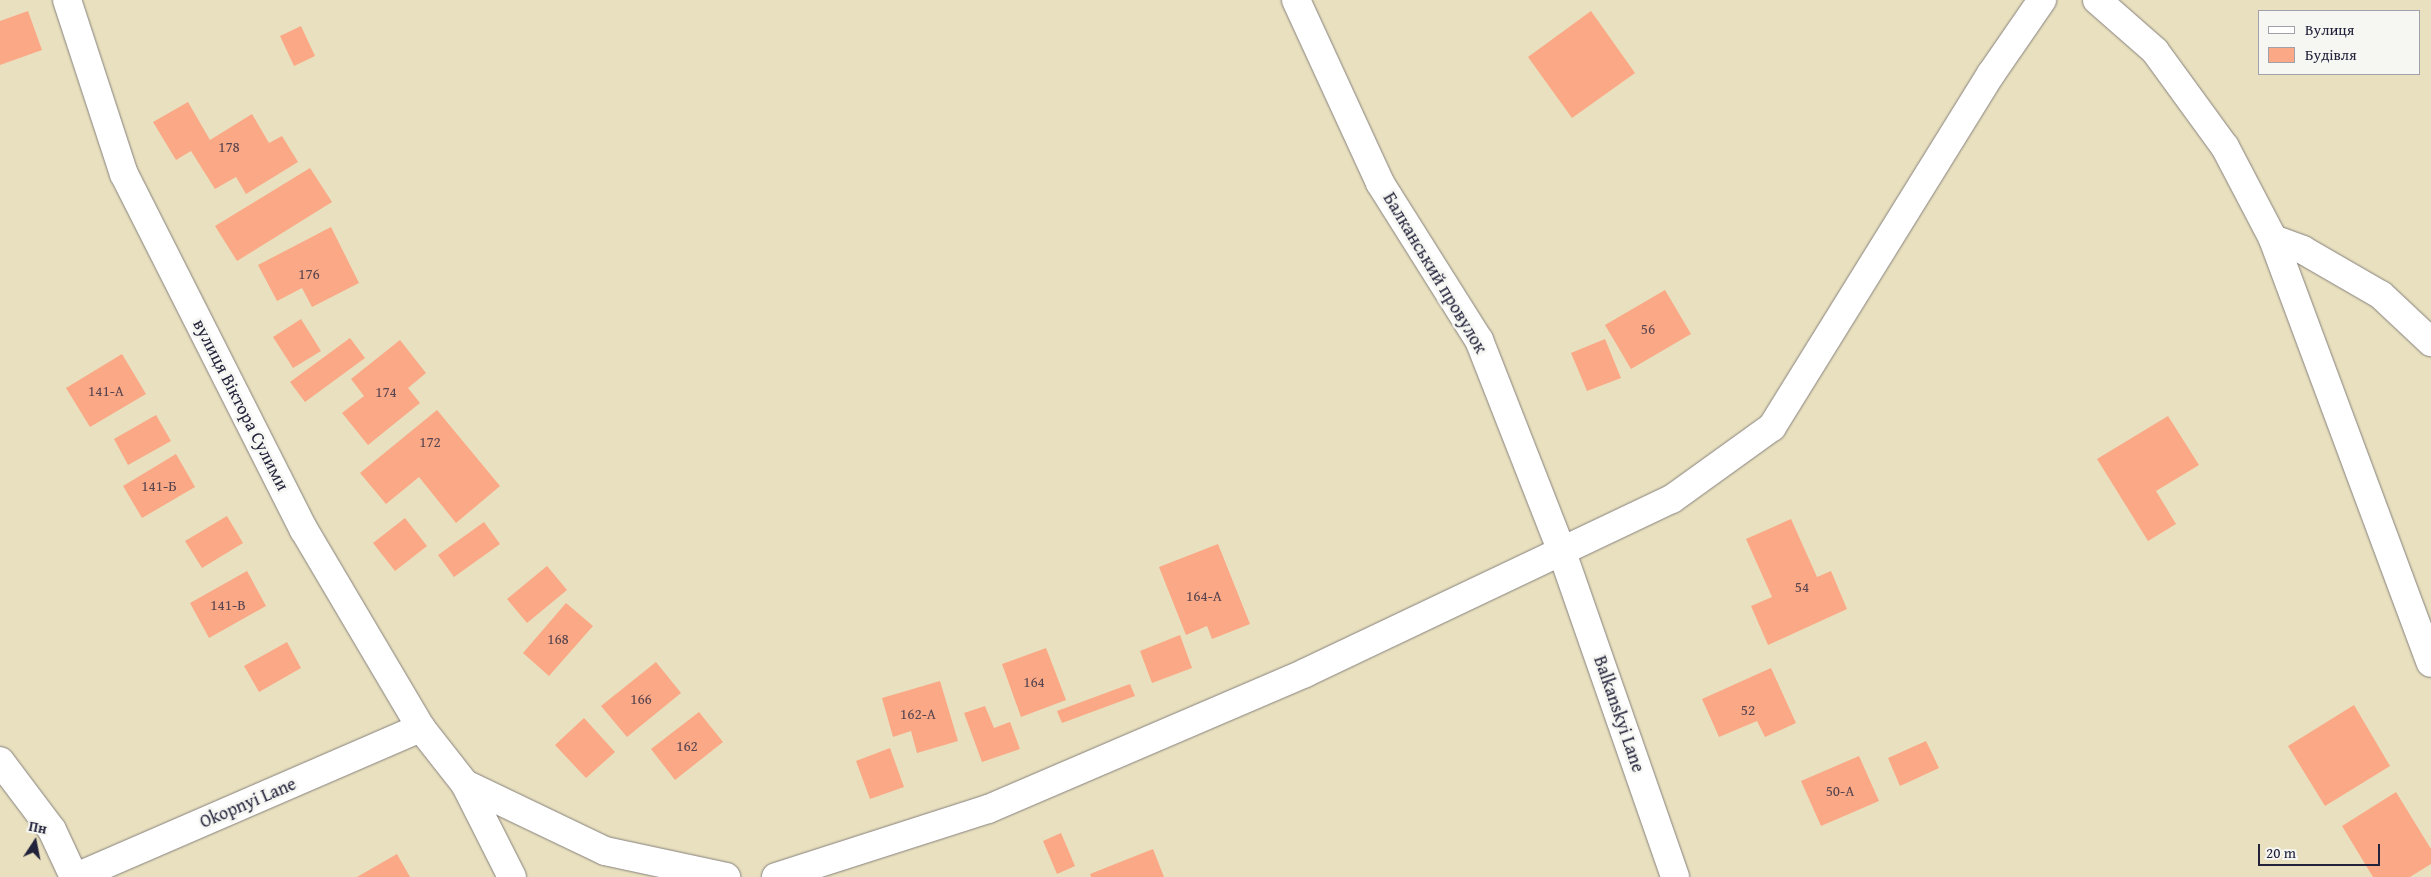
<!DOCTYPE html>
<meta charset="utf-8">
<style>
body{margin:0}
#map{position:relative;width:2431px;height:877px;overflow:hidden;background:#e9e0bf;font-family:"Gentium Book Plus",serif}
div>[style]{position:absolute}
.building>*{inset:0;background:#faa886}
.roads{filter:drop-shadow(0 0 1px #86817d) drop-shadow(0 0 1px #86817d)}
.minor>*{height:28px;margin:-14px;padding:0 14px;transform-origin:14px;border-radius:14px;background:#fff}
span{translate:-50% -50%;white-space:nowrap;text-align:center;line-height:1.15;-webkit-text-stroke:5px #f6f6f2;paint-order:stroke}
.number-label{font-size:15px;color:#58444e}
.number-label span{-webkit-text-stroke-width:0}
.street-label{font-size:18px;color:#22223b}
.legend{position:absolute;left:2258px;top:10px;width:162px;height:65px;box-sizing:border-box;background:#f6f6f2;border:1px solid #a1a1a9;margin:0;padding:6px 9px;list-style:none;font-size:15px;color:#22223b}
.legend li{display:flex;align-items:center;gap:10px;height:25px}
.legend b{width:25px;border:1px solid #a1a1a9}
.north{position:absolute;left:10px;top:817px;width:50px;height:50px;-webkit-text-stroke:4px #f6f6f2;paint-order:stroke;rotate:11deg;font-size:14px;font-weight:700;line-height:20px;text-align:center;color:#22223b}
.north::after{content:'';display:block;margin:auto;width:18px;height:22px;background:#22223b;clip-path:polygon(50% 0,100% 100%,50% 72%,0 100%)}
.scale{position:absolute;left:2258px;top:844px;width:122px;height:22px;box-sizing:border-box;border:2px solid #22223b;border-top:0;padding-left:6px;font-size:15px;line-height:18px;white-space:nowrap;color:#22223b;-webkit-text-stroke:4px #f6f6f2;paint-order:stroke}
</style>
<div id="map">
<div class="building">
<div style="clip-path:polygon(28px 11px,42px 50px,0 65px,0 21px)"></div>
<div style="clip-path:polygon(1591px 11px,1635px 73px,1572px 118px,1528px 57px)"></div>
<div style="clip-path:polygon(301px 26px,315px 56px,294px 66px,280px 36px)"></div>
<div style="clip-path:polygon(188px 102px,210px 140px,252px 114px,269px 143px,282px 136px,298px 162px,246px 194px,236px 177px,215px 189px,191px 151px,176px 160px,153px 122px)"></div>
<div style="clip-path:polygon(310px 168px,332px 202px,237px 261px,215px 226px)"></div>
<div style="clip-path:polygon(331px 227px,359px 283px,312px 307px,302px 288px,277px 301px,258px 265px)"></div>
<div style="clip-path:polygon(1665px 290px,1691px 334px,1631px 369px,1605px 325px)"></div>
<div style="clip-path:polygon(301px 319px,321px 351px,293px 368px,273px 337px)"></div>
<div style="clip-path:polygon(350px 338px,365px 358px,305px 402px,290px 382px)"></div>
<div style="clip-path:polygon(1605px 339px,1621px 378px,1587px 391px,1571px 353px)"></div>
<div style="clip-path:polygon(400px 340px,426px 373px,408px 388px,420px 403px,368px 445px,342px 413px,364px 396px,351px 379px)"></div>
<div style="clip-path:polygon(122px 354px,146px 394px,90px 427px,66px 388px)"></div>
<div style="clip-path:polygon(437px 410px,500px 486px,456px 523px,419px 477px,386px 504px,360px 473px)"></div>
<div style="clip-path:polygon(156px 415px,171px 441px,128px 465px,114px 439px)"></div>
<div style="clip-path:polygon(2168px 416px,2199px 465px,2156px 491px,2176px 524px,2148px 541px,2097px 459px)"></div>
<div style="clip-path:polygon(176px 454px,195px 487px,142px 518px,123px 486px)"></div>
<div style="clip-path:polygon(227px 516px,243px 543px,202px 568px,185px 541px)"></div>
<div style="clip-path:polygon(405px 518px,427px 546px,395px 571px,373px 543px)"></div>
<div style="clip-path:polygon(1791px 519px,1817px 577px,1831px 571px,1847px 609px,1768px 645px,1751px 606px,1772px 597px,1746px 539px)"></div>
<div style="clip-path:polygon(484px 522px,500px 544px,454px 577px,438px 555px)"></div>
<div style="clip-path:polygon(1218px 544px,1250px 624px,1212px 639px,1207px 626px,1186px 635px,1159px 567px)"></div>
<div style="clip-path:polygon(547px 566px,567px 590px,527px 623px,507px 599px)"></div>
<div style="clip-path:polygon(247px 571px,266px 606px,209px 638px,190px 603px)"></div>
<div style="clip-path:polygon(566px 603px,593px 626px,549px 676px,523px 653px)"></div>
<div style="clip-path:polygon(1180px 635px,1192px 668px,1152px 683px,1140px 651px)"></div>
<div style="clip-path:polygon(287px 642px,301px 668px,259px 692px,244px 666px)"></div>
<div style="clip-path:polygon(1046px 648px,1066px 700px,1021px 717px,1002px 664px)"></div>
<div style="clip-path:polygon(656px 662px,681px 693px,627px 737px,601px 706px)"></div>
<div style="clip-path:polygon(1771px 668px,1796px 723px,1765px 737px,1757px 721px,1719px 737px,1702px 699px)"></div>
<div style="clip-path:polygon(940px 681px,958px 741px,917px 753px,911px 731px,893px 737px,882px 698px)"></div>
<div style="clip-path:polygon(1130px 684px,1135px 696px,1062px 723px,1057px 711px)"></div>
<div style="clip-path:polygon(2354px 705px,2390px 766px,2325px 806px,2288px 746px)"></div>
<div style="clip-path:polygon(985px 706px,994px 728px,1010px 722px,1020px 749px,982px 762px,964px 713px)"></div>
<div style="clip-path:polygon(699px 712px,723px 742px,675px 780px,651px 749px)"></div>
<div style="clip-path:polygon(584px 718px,615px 752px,586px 778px,555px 745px)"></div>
<div style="clip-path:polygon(1926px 741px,1939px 768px,1900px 786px,1888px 758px)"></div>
<div style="clip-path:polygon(890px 748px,904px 787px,870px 799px,856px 761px)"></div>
<div style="clip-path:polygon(1859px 756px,1879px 801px,1821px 826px,1801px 781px)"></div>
<div style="clip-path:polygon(2396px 792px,2431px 849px,2431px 864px,2410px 877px,2373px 877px,2342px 826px)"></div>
<div style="clip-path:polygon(1061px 833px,1075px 866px,1057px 874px,1043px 841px)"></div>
<div style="clip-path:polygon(1153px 849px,1164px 877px,1091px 877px,1090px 874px)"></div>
<div style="clip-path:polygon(397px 854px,410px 877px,357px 877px)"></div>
</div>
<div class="roads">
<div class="minor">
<div style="left:67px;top:0;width:183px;rotate:71.9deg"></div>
<div style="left:124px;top:174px;width:399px;rotate:63.2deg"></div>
<div style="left:304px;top:530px;width:230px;rotate:59.4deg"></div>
<div style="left:421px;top:728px;width:71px;rotate:51.8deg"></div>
<div style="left:465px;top:784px;width:155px;rotate:25.6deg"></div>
<div style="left:605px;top:851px;width:124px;rotate:12.1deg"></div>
<div style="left:1296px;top:0;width:201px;rotate:65.3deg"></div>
<div style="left:1380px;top:183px;width:186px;rotate:57.8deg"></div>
<div style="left:1479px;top:340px;width:228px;rotate:68.6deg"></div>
<div style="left:1562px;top:552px;width:344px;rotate:70.8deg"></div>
<div style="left:2097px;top:0;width:77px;rotate:41.3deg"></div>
<div style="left:2155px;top:51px;width:119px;rotate:53.9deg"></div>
<div style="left:2225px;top:147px;width:104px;rotate:62.4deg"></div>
<div style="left:2273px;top:239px;width:452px;rotate:69.6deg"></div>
<div style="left:2273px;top:239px;width:32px;rotate:20deg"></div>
<div style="left:2303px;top:250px;width:90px;rotate:30deg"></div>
<div style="left:2381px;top:295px;width:69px;rotate:43.2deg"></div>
<div style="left:0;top:761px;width:86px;rotate:53deg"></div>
<div style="left:52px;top:830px;width:52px;rotate:64.9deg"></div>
<div style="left:465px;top:784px;width:104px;rotate:63.2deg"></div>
<div style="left:76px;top:877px;width:376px;rotate:-23.4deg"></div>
<div style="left:776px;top:877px;width:223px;rotate:-17.8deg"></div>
<div style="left:988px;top:809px;width:345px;rotate:-23.2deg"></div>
<div style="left:1305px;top:673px;width:406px;rotate:-25.4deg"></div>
<div style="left:1672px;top:499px;width:123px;rotate:-35.8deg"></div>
<div style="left:1772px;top:427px;width:415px;rotate:-58.2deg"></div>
<div style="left:1991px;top:74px;width:90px;rotate:-55.4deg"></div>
</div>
</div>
<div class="number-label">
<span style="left:229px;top:147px">178</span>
<span style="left:309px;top:274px">176</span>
<span style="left:1648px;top:329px">56</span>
<span style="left:106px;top:391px">141-А</span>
<span style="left:386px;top:392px">174</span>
<span style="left:430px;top:442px">172</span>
<span style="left:159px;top:486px">141-Б</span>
<span style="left:1802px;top:587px">54</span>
<span style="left:1204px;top:596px">164-А</span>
<span style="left:228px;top:605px">141-В</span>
<span style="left:558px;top:639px">168</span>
<span style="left:1034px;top:682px">164</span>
<span style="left:641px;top:699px">166</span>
<span style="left:1748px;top:710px">52</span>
<span style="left:918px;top:714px">162-А</span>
<span style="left:687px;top:746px">162</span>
<span style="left:1840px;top:791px">50-А</span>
</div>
<div class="street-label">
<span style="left:1435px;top:273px;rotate:59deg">Балканський провулок</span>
<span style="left:241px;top:405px;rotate:63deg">вулиця Віктора Сулими</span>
<span style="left:1619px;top:714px;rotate:71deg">Balkanskyi Lane</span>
<span style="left:248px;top:803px;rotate:-23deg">Okopnyi Lane</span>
</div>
<ul class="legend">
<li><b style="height:6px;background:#fff"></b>Вулиця</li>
<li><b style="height:14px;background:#faa886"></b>Будівля</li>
</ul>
<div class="north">Пн</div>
<div class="scale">20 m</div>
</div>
